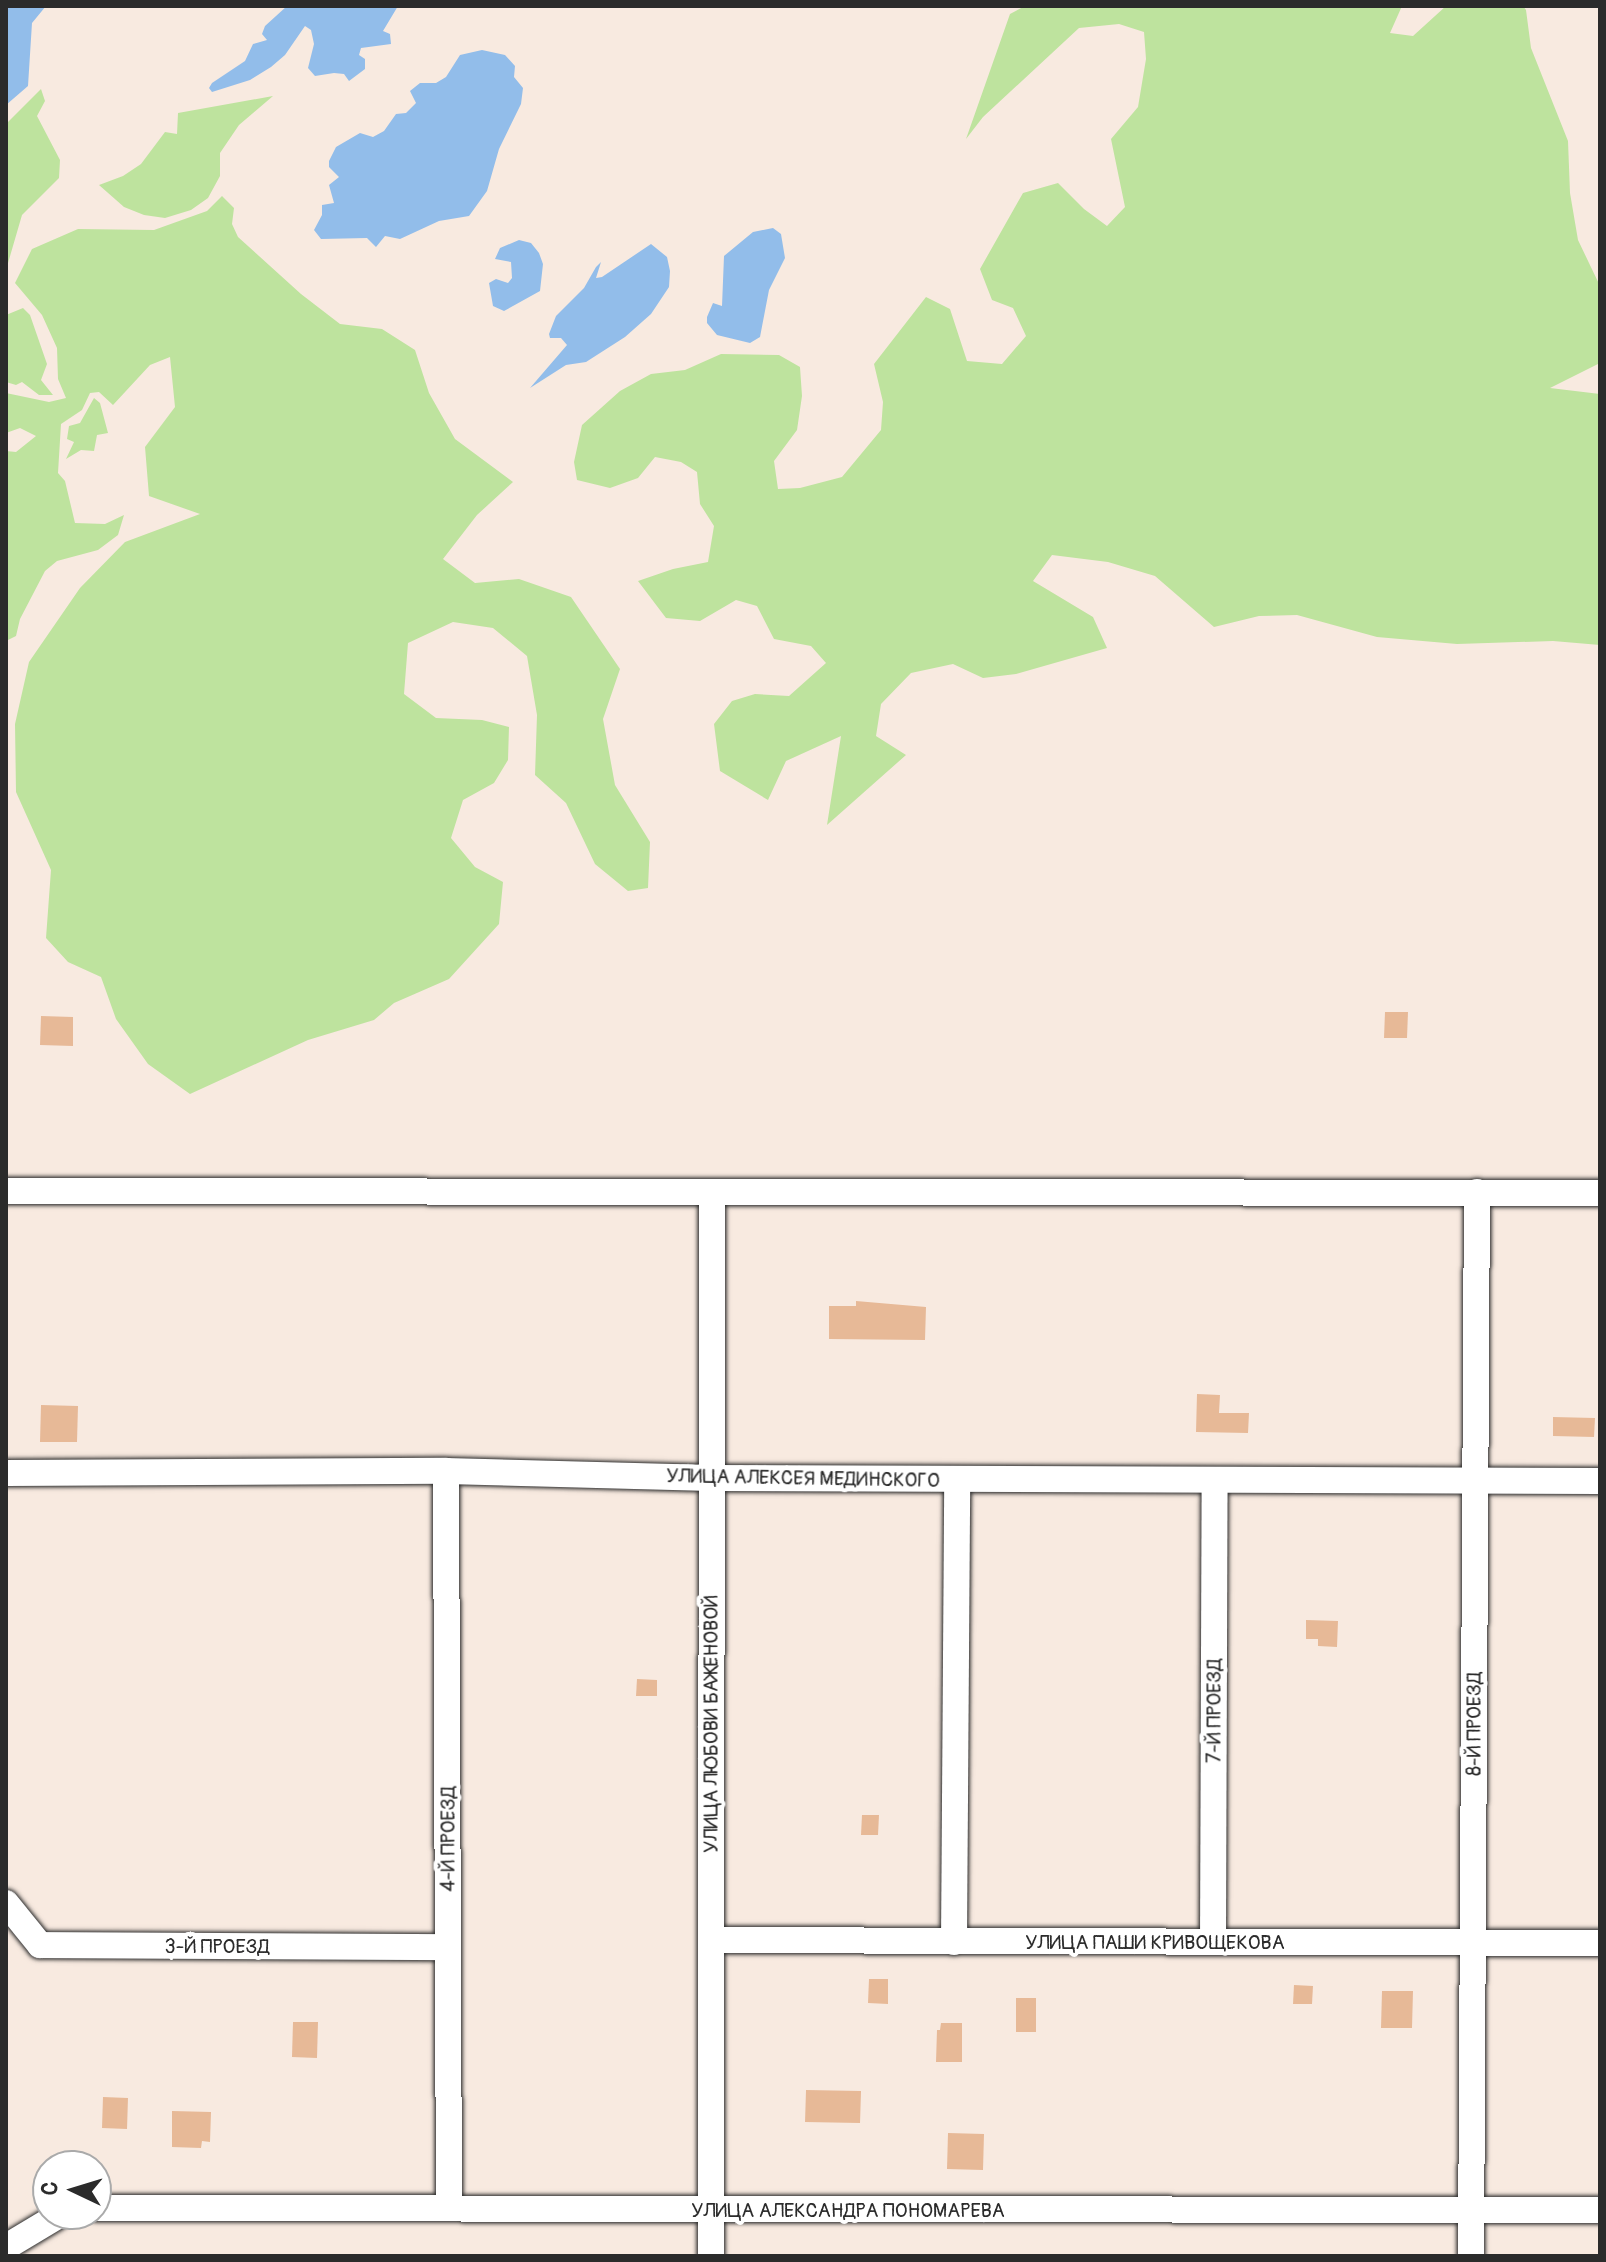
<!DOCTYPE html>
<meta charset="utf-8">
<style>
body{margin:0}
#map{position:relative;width:1606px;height:2262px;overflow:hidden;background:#f8eae0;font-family:Pangolin,sans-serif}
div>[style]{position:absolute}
.green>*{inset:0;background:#bee39e}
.water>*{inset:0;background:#92bdea}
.building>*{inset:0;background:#e7b997}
.roads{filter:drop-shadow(0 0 2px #2b2b2b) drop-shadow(0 0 2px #2b2b2b)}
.street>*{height:26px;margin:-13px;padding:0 13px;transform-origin:13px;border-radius:13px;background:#fff}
span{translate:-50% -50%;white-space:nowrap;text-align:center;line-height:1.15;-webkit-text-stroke:8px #fff;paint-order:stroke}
.street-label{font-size:20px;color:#2b2b2b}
.frame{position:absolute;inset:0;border:8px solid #2b2b2b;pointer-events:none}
.north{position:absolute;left:32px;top:2150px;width:80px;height:80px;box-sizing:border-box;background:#fff;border:2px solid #aaa;border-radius:50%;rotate:274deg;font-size:22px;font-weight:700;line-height:32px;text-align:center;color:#2b2b2b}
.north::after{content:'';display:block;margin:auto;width:28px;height:36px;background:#2b2b2b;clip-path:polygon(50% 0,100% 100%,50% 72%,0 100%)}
</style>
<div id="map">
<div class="green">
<div style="clip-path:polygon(1025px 6px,1402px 6px,1390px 33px,1413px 36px,1446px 6px,1523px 6px,1526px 10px,1531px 48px,1568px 141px,1570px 193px,1578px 240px,1600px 286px,1600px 363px,1550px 388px,1600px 394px,1600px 645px,1553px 641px,1457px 644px,1377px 637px,1297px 615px,1259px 616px,1214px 627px,1155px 576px,1108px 562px,1052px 555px,1033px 581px,1093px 617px,1107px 648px,1016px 674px,983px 678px,953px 664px,911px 673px,881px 704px,876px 736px,906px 755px,827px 825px,841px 736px,786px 761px,768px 800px,720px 771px,714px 724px,732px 701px,755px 694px,789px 696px,826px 663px,811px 646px,774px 639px,757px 606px,736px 600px,700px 621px,666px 618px,638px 581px,673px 569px,708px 562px,714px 526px,700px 504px,697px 472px,681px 462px,655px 457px,638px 478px,610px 488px,577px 480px,574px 462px,582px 425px,620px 391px,651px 374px,685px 370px,721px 354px,779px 355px,800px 367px,802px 396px,797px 430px,774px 461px,778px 489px,800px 488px,842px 477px,881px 430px,883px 402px,874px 364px,926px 297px,950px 309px,967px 361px,1002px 364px,1026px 336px,1013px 308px,992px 300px,980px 269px,1023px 193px,1058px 183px,1084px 209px,1107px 226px,1125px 207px,1111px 139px,1138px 107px,1146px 59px,1144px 32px,1119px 24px,1079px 28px,983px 117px,966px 139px,1010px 14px)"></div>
<div style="clip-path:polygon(41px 89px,45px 101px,37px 116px,60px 160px,59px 178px,22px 215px,6px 270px,6px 124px)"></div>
<div style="clip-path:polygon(273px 96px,239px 125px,220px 153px,220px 176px,208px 198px,191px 210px,165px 218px,144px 215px,124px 207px,99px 185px,123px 176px,141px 164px,165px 132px,177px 134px,178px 113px)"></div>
<div style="clip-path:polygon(222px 196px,234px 208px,232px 224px,238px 237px,301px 294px,340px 324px,382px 329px,415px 350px,429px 393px,455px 439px,513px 482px,477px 515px,443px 559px,475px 583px,519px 579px,571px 597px,620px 669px,603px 719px,615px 785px,650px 842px,648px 888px,628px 891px,595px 864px,566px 803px,535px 775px,537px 715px,527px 656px,493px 628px,453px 622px,408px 643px,404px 694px,436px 718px,482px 720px,509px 727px,508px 760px,494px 783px,463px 800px,451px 838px,475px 867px,503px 882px,499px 924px,449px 979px,394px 1003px,374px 1020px,308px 1040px,190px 1094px,148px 1064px,116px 1019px,101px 977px,68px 962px,46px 938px,51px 870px,16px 792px,15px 724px,29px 662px,80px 588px,125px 542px,200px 514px,149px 496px,145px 447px,175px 407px,170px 357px,150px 365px,113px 405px,99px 392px,90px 393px,82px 410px,61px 424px,58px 473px,65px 481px,75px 523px,105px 524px,124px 515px,118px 535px,98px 550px,57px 561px,45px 571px,20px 619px,16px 636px,6px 641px,6px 451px,16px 452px,36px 436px,20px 428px,6px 433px,6px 393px,49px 402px,66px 398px,58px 379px,57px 348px,42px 315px,15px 283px,32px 249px,78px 229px,154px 230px,207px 211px)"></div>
<div style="clip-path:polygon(23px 308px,30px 315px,47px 364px,41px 380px,53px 395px,39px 395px,22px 382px,16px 385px,6px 382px,6px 315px)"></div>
<div style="clip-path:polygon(94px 398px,100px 403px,108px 433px,97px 435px,94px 451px,81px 450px,66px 459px,74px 442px,67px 439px,69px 426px,80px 423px)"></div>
</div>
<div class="water">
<div style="clip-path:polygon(6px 6px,46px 6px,32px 23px,28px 86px,6px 105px)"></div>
<div style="clip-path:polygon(287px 6px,398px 6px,383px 31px,390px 34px,391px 44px,361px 48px,359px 55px,365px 59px,365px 69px,349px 81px,344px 74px,334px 73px,315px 76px,308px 68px,314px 44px,311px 30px,305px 26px,285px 55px,271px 67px,250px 80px,212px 92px,209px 88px,212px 83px,245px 61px,253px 44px,267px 40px,262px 34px,265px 26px)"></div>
<div style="clip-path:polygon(482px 50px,505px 55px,515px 66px,514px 77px,523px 88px,521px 104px,499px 149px,487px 191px,469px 216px,439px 221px,400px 239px,385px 236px,376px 247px,367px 238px,321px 239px,314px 230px,322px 215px,322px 205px,334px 203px,329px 185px,339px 177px,329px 167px,329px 161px,336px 147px,360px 133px,373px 137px,384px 131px,396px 114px,406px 113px,416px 103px,410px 91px,420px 83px,436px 83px,446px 77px,460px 55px)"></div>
<div style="clip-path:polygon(773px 228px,781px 234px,785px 258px,769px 290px,760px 337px,750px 343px,717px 335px,707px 323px,707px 317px,713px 303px,722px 306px,724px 256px,753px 232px)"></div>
<div style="clip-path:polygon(519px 240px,531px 243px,539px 253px,543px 264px,540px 291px,504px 311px,493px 306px,489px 283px,496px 279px,508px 283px,512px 278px,511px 262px,495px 259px,500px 248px)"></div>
<div style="clip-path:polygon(651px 244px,667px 257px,670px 271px,669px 287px,651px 314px,625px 337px,586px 362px,566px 365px,530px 388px,567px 345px,561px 338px,550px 338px,549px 334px,556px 316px,584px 288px,596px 267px,601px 262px,596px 278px,602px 277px)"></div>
</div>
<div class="building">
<div style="clip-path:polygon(1385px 1012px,1408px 1012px,1407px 1038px,1384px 1038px)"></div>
<div style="clip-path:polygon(41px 1016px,73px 1017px,73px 1046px,40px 1045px)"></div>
<div style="clip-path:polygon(856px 1301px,926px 1307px,925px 1340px,829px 1339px,829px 1306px,856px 1306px)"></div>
<div style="clip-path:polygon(1197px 1394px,1220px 1395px,1219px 1413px,1249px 1413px,1248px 1433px,1196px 1432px)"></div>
<div style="clip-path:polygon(41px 1405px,78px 1406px,77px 1442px,40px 1442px)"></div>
<div style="clip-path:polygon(1553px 1417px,1595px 1418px,1594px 1437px,1553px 1436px)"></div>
<div style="clip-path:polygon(1306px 1620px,1338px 1621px,1337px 1647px,1318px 1646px,1318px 1639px,1306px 1639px)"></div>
<div style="clip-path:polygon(637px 1679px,657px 1680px,657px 1696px,636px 1696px)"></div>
<div style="clip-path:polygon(862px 1815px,879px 1815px,878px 1835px,861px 1835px)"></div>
<div style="clip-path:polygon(869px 1979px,888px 1979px,888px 2004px,868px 2003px)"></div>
<div style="clip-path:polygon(1294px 1985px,1313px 1986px,1312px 2004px,1293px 2004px)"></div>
<div style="clip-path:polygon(1382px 1991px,1413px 1991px,1412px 2028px,1381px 2028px)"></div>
<div style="clip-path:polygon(1016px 1998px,1036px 1998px,1036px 2032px,1016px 2032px)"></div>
<div style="clip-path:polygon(293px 2022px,318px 2022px,317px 2058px,292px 2057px)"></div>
<div style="clip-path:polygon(941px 2023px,962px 2023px,962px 2062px,936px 2062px,937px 2030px,940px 2030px)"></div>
<div style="clip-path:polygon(806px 2090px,861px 2091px,860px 2123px,805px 2122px)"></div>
<div style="clip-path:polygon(103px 2097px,128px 2098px,127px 2129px,102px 2128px)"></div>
<div style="clip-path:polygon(172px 2111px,211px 2112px,210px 2142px,202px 2141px,201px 2148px,172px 2147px)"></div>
<div style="clip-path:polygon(948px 2133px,984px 2134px,983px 2170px,947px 2169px)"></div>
</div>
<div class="roads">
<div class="street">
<div style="left:6px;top:1191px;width:1594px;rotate:0.07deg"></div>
<div style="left:446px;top:1471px;width:735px;rotate:89.77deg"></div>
<div style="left:6px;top:1473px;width:440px;rotate:-0.3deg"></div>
<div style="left:446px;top:1471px;width:265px;rotate:1.5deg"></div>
<div style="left:711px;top:1478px;width:889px;rotate:0.19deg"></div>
<div style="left:6px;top:1903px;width:54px;rotate:51deg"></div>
<div style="left:40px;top:1945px;width:408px;rotate:0.3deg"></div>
<div style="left:711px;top:1940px;width:889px;rotate:0.19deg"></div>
<div style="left:954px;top:1942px;width:462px;rotate:-89.6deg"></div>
<div style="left:1213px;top:1942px;width:462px;rotate:-89.8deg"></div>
<div style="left:96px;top:2208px;width:1504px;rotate:0.08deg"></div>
<div style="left:6px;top:2247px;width:64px;rotate:-31deg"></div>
<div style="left:711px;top:2256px;width:1064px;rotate:-89.95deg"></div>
<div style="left:1471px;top:2256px;width:1064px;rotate:-89.68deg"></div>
</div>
</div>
<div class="street-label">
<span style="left:803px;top:1478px;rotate:1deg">УЛИЦА АЛЕКСЕЯ МЕДИНСКОГО</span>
<span style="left:1214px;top:1711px;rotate:-90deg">7-Й ПРОЕЗД</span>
<span style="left:711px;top:1724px;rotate:-90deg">УЛИЦА ЛЮБОВИ БАЖЕНОВОЙ</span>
<span style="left:1474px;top:1724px;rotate:-90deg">8-Й ПРОЕЗД</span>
<span style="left:448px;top:1839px;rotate:-90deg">4-Й ПРОЕЗД</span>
<span style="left:1155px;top:1942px">УЛИЦА ПАШИ КРИВОЩЕКОВА</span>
<span style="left:217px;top:1946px">3-Й ПРОЕЗД</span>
<span style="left:848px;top:2210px">УЛИЦА АЛЕКСАНДРА ПОНОМАРЕВА</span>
</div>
<div class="frame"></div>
<div class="north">С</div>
</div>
